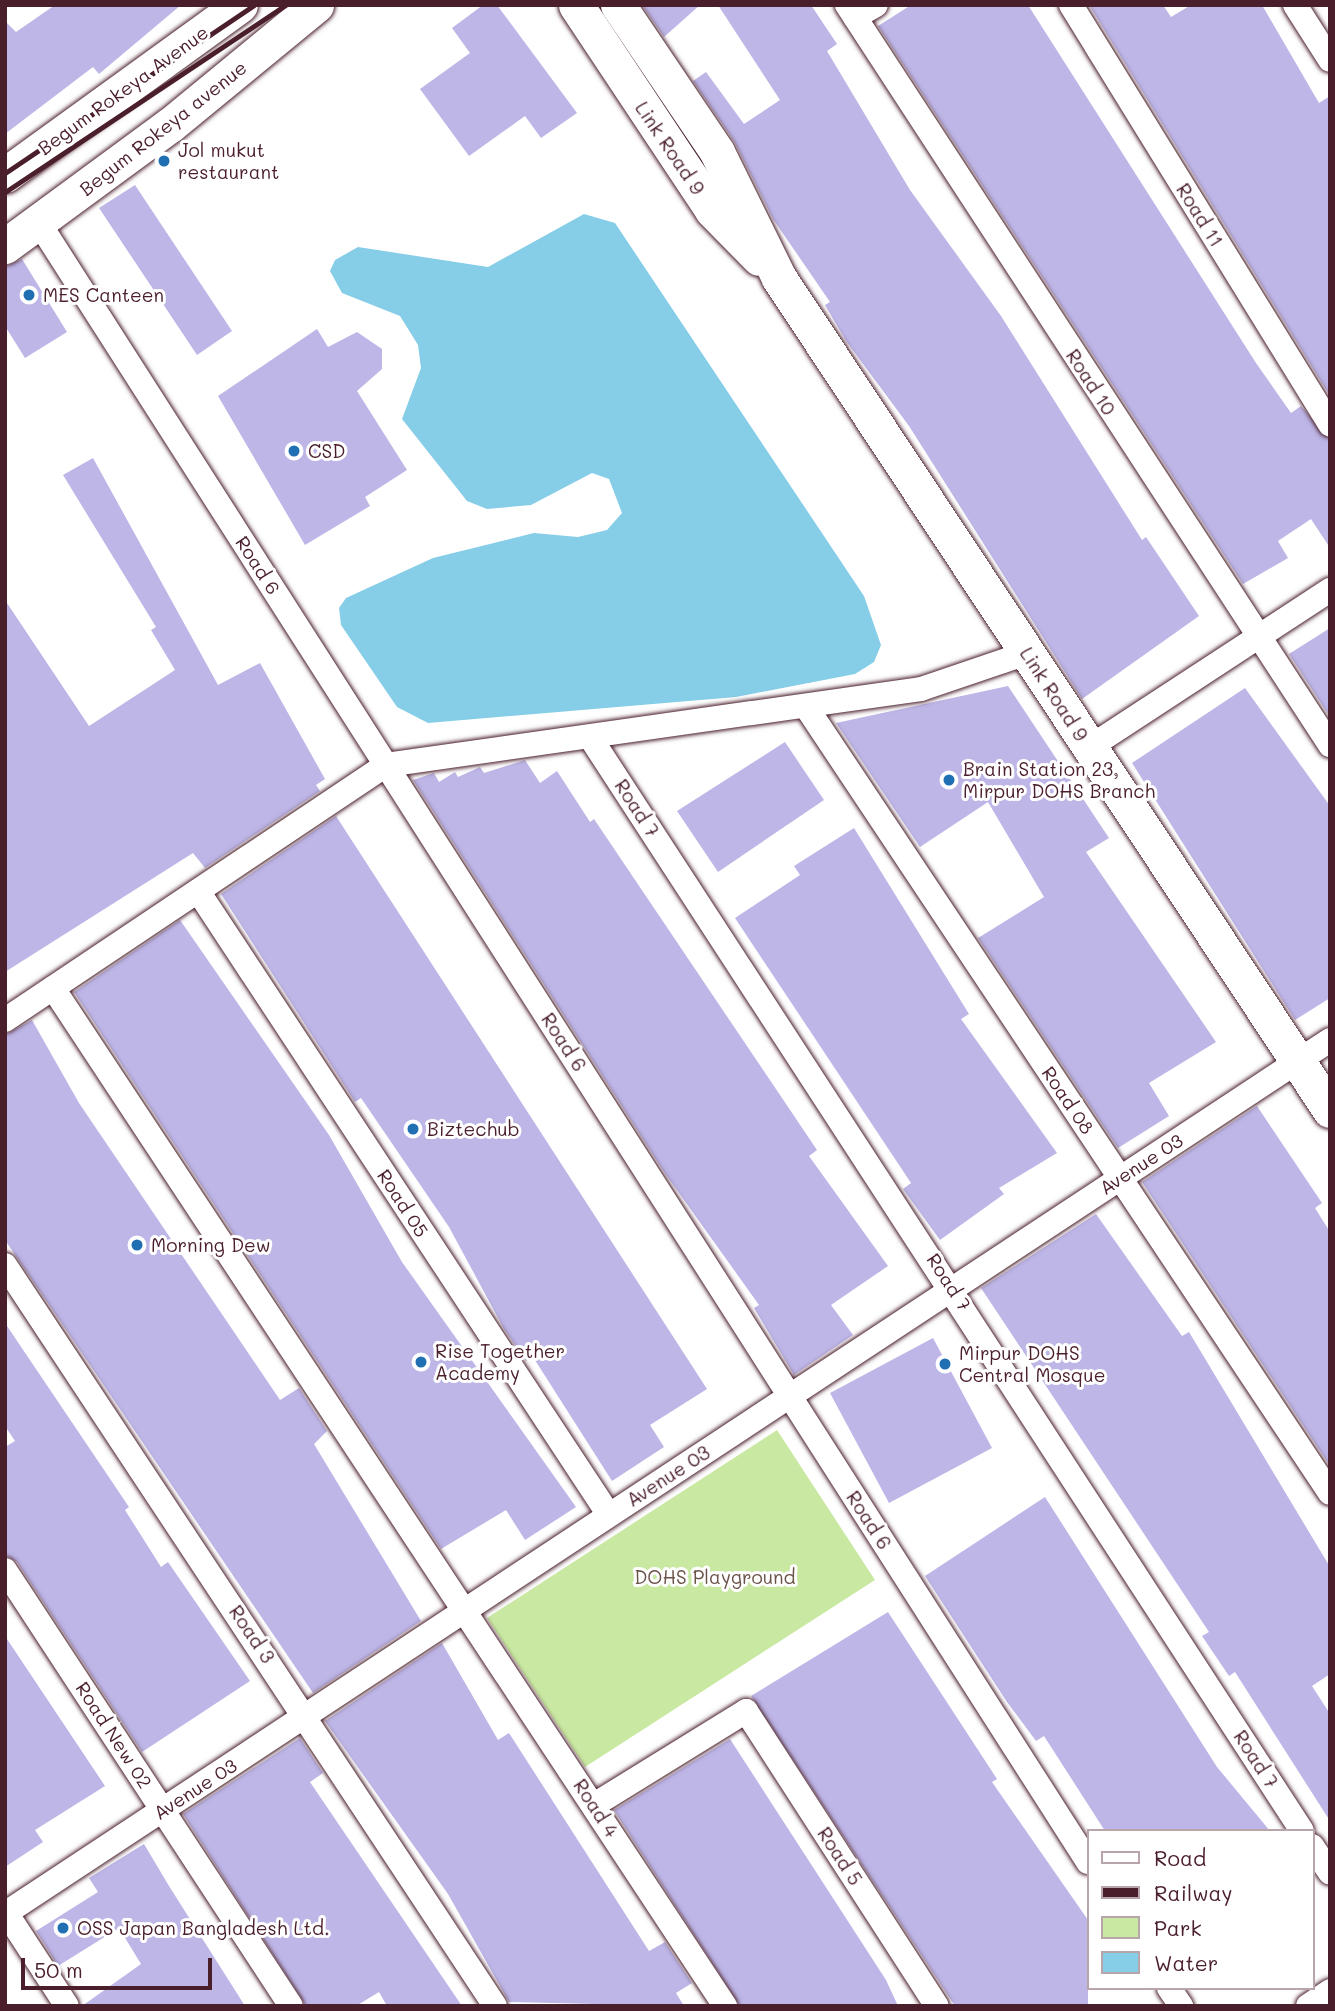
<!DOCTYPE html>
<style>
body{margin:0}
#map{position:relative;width:1335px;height:2011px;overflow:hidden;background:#fff;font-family:Mali,sans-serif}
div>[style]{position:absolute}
.green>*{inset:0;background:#c9e9a2}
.water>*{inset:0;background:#86cde7}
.building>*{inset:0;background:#bdb6e7}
.roads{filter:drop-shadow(0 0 2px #4a1f2b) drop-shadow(0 0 2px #4a1f2b)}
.street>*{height:24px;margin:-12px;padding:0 12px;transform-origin:12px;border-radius:12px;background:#fff}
.secondary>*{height:35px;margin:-17.5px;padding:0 17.5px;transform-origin:17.5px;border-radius:17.5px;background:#fff}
.rail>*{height:5px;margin:-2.5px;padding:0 2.5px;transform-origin:2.5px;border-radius:2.5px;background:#4a1f2b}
.dots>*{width:19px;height:19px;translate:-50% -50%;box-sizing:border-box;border:4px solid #fff;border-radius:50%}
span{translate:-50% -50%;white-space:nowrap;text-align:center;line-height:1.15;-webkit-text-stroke:6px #fff;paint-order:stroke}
.street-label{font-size:19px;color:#4a1f2b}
.poi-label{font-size:19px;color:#4a1f2b}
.left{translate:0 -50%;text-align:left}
.park-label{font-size:19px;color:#6a5249}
.frame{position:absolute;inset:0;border:7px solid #4a1f2b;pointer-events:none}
.legend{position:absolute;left:1087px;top:1829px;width:228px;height:161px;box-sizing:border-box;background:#fff;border:2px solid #b7a5aa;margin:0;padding:9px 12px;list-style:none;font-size:21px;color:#4a1f2b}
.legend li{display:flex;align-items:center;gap:14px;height:35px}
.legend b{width:35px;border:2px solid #b7a5aa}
.scale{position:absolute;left:21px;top:1958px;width:191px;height:32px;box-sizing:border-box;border:4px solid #4a1f2b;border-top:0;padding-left:9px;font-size:21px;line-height:24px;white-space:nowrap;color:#4a1f2b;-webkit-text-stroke:5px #fff;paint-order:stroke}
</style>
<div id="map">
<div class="green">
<div style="clip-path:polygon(777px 1430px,875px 1580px,585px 1767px,487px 1618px)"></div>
</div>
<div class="water">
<div style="clip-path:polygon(584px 214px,615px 223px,864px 596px,881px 645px,874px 662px,855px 674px,736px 697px,428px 723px,397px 707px,341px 625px,339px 608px,346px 598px,433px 558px,534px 533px,578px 537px,607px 530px,622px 513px,609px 479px,592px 473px,531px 505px,487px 509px,467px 501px,402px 419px,421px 368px,418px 345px,400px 316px,342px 293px,330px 271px,335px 260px,358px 247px,488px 267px)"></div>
</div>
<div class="building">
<div style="clip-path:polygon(55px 5px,181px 5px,99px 74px,93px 67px,5px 134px,5px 21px,16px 32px)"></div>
<div style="clip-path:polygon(483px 5px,497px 5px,577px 113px,541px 138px,525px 116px,469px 156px,420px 89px,470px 53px,452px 28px)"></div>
<div style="clip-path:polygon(642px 5px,700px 5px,664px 37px)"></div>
<div style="clip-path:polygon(718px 5px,811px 5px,837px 44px,827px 51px,910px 190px,1001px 316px,1142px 540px,1146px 537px,1199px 616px,1082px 699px,909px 426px,846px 341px,825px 305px,830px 302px,773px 219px,734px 141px,693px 81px,706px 72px,744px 124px,780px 100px)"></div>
<div style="clip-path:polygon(911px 5px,1028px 5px,1256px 363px,1291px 413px,1301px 406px,1330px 440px,1330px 548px,1311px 519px,1278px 541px,1288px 558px,1243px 584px,878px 26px)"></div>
<div style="clip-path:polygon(1089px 5px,1163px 5px,1171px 17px,1191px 5px,1262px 5px,1319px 103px,1330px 96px,1330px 396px)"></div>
<div style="clip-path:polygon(135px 185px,232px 331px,197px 355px,99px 208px)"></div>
<div style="clip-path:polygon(22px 259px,67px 332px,25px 358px,5px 326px,5px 267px)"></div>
<div style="clip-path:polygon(317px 329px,328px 347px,357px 332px,382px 349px,382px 369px,357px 391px,407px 470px,365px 497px,370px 506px,305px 545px,218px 396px)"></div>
<div style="clip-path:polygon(93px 458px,218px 685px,260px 663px,325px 779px,316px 785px,320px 791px,205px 868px,193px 853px,5px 972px,5px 600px,89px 726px,175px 670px,151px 630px,156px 627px,63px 475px)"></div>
<div style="clip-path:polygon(1330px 628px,1330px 717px,1289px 654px)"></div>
<div style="clip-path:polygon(1008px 686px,1109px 838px,1086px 852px,1216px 1042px,1149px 1083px,1169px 1116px,1118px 1148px,978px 938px,1044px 897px,988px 802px,920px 847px,836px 723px)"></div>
<div style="clip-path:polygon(1245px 688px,1330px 806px,1330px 998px,1295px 1020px,1132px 763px)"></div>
<div style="clip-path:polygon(785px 742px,824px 800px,718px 872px,677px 811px)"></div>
<div style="clip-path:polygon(525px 760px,540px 783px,557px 771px,590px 822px,594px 819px,817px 1150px,809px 1156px,888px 1266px,831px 1305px,853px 1335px,794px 1375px,754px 1308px,759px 1305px,664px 1172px,413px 780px,434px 773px,439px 782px,455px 772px,458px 777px,480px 767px,484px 773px)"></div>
<div style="clip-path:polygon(336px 816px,707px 1389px,650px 1425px,664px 1447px,612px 1481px,533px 1357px,526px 1361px,504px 1329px,449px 1227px,361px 1098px,355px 1102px,221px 894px)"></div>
<div style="clip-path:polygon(854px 828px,969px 1014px,961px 1019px,1057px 1153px,999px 1188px,1004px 1194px,940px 1240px,903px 1189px,911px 1183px,735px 918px,800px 875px,794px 866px)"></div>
<div style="clip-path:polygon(180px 920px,329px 1135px,402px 1262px,576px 1507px,525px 1540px,506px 1510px,441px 1549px,74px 992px)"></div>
<div style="clip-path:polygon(32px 1020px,79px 1103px,280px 1400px,299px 1388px,327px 1431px,314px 1444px,421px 1621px,313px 1693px,5px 1240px,5px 1035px)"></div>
<div style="clip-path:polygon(1257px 1106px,1322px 1203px,1315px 1208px,1330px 1232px,1330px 1466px,1142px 1182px)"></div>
<div style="clip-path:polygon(1096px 1214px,1182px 1336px,1189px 1332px,1330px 1567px,1330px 1674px,1312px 1686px,1330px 1714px,1330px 1821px,1235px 1672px,1229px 1676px,1202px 1636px,1209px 1632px,981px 1288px)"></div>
<div style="clip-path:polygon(5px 1323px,129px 1507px,125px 1510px,161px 1567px,168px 1562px,250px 1681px,142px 1752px,17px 1562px,5px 1555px,5px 1447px,15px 1441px,5px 1426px)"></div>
<div style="clip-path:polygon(933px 1338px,992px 1448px,889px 1503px,830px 1393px)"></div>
<div style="clip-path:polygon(1045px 1497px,1217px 1767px,1270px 1831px,1105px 1831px,1044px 1736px,1036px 1741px,1007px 1702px,925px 1576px)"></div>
<div style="clip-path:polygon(888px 1612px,997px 1779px,992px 1782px,1088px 1920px,1088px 2006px,955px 2006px,751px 1696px)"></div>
<div style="clip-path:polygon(5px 1636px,105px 1786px,35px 1830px,43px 1842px,5px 1867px)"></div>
<div style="clip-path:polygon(442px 1643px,498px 1740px,509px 1733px,649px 1951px,665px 1942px,692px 1983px,676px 1993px,684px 2006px,509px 2002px,448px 1894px,325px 1721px)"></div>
<div style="clip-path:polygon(300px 1738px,323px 1773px,310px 1782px,462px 2006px,387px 2006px,379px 1992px,356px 2006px,306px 2006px,183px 1814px)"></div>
<div style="clip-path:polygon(730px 1739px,886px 1980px,898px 2006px,740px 2006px,619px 1818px,614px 1810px)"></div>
<div style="clip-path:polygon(144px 1844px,169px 1886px,245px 2006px,82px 2006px,141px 1964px,119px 1928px,58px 1966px,36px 1931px,98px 1892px,89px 1878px)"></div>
</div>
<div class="roads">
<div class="street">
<div style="left:847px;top:5px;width:884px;rotate:56.87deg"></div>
<div style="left:1071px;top:5px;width:493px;rotate:58.3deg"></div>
<div style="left:1295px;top:5px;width:65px;rotate:57.5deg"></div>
<div style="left:855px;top:17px;width:24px;rotate:-30deg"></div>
<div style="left:39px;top:223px;width:1946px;rotate:57.38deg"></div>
<div style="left:807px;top:708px;width:943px;rotate:56.33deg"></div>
<div style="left:590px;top:737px;width:1305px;rotate:56.94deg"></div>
<div style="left:1090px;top:747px;width:287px;rotate:-33.2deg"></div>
<div style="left:198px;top:891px;width:747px;rotate:56.63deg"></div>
<div style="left:53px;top:988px;width:1220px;rotate:56.57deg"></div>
<div style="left:5px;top:1020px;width:458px;rotate:-33.8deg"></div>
<div style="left:386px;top:765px;width:540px;rotate:-8.09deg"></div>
<div style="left:921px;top:689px;width:112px;rotate:-18.8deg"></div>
<div style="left:5px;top:1265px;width:888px;rotate:56.52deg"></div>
<div style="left:5px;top:1570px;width:521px;rotate:56.74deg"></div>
<div style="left:594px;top:1805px;width:179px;rotate:-31.7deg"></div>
<div style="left:746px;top:1711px;width:351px;rotate:57.1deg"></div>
<div style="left:1312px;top:1846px;width:32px;rotate:56deg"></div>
<div style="left:5px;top:1911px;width:113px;rotate:56.9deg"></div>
<div style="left:6px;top:1913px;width:1586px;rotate:-33.4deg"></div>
<div style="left:1169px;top:1988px;width:22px;rotate:56deg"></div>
<div style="left:1308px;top:2006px;width:27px;rotate:-34deg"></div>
</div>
<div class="secondary">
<div style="left:576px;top:5px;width:246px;rotate:56.4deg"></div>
<div style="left:712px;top:210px;width:67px;rotate:45.6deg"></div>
<div style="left:618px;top:5px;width:177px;rotate:56deg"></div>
<div style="left:717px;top:152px;width:140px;rotate:63.8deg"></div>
<div style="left:779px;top:278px;width:998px;rotate:56.49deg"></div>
<div style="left:5px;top:175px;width:290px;rotate:-35.9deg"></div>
<div style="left:5px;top:246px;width:205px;rotate:-36.3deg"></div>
<div style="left:170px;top:125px;width:189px;rotate:-39.4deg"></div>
</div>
</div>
<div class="rail">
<div style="left:5px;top:173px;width:300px;rotate:-34deg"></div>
<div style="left:5px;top:192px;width:337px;rotate:-33.7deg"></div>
</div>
<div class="dots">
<div style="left:164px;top:161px;background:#1f6fb2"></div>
<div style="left:29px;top:295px;background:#1f6fb2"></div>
<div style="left:294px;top:451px;background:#1f6fb2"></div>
<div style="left:949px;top:780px;background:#1f6fb2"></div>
<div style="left:413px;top:1129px;background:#1f6fb2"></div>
<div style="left:137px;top:1245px;background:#1f6fb2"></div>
<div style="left:421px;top:1362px;background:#1f6fb2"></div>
<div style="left:945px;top:1364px;background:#1f6fb2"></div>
<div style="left:63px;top:1928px;background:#1f6fb2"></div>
</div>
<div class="street-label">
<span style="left:123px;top:90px;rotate:-36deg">Begum Rokeya Avenue</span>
<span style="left:163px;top:128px;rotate:-38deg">Begum Rokeya avenue</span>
<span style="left:670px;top:148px;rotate:56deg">Link Road 9</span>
<span style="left:1200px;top:215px;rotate:58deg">Road 11</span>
<span style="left:1091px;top:382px;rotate:57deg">Road 10</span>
<span style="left:258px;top:565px;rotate:57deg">Road 6</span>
<span style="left:1054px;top:694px;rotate:57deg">Link Road 9</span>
<span style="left:637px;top:808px;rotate:57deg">Road 7</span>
<span style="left:564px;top:1042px;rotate:57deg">Road 6</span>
<span style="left:1068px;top:1100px;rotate:56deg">Road 08</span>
<span style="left:1141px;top:1164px;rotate:-33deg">Avenue 03</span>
<span style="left:403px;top:1203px;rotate:57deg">Road 05</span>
<span style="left:949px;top:1282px;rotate:57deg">Road 7</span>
<span style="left:668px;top:1476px;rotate:-33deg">Avenue 03</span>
<span style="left:869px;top:1520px;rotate:57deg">Road 6</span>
<span style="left:252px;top:1634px;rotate:56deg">Road 3</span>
<span style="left:114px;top:1735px;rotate:57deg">Road New 02</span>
<span style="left:1256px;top:1759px;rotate:57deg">Road 7</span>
<span style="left:195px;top:1789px;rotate:-33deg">Avenue 03</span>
<span style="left:596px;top:1808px;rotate:57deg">Road 4</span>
<span style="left:840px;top:1856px;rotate:57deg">Road 5</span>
</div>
<div class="poi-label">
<span class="left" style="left:178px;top:161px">Jol mukut<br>restaurant</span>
<span class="left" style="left:43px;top:295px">MES Canteen</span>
<span class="left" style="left:308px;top:451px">CSD</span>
<span class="left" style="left:963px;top:780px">Brain Station 23,<br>Mirpur DOHS Branch</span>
<span class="left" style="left:427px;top:1129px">Biztechub</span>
<span class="left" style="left:151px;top:1245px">Morning Dew</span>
<span class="left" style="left:435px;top:1362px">Rise Together<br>Academy</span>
<span class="left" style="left:959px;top:1364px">Mirpur DOHS<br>Central Mosque</span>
<span class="left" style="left:77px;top:1928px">OSS Japan Bangladesh Ltd.</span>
</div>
<div class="park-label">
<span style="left:715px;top:1577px">DOHS Playground</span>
</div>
<div class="frame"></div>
<ul class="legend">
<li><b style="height:9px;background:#fff"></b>Road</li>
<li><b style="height:9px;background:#4a1f2b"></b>Railway</li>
<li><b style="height:19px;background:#c9e9a2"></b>Park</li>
<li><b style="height:19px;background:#86cde7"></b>Water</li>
</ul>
<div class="scale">50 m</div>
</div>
